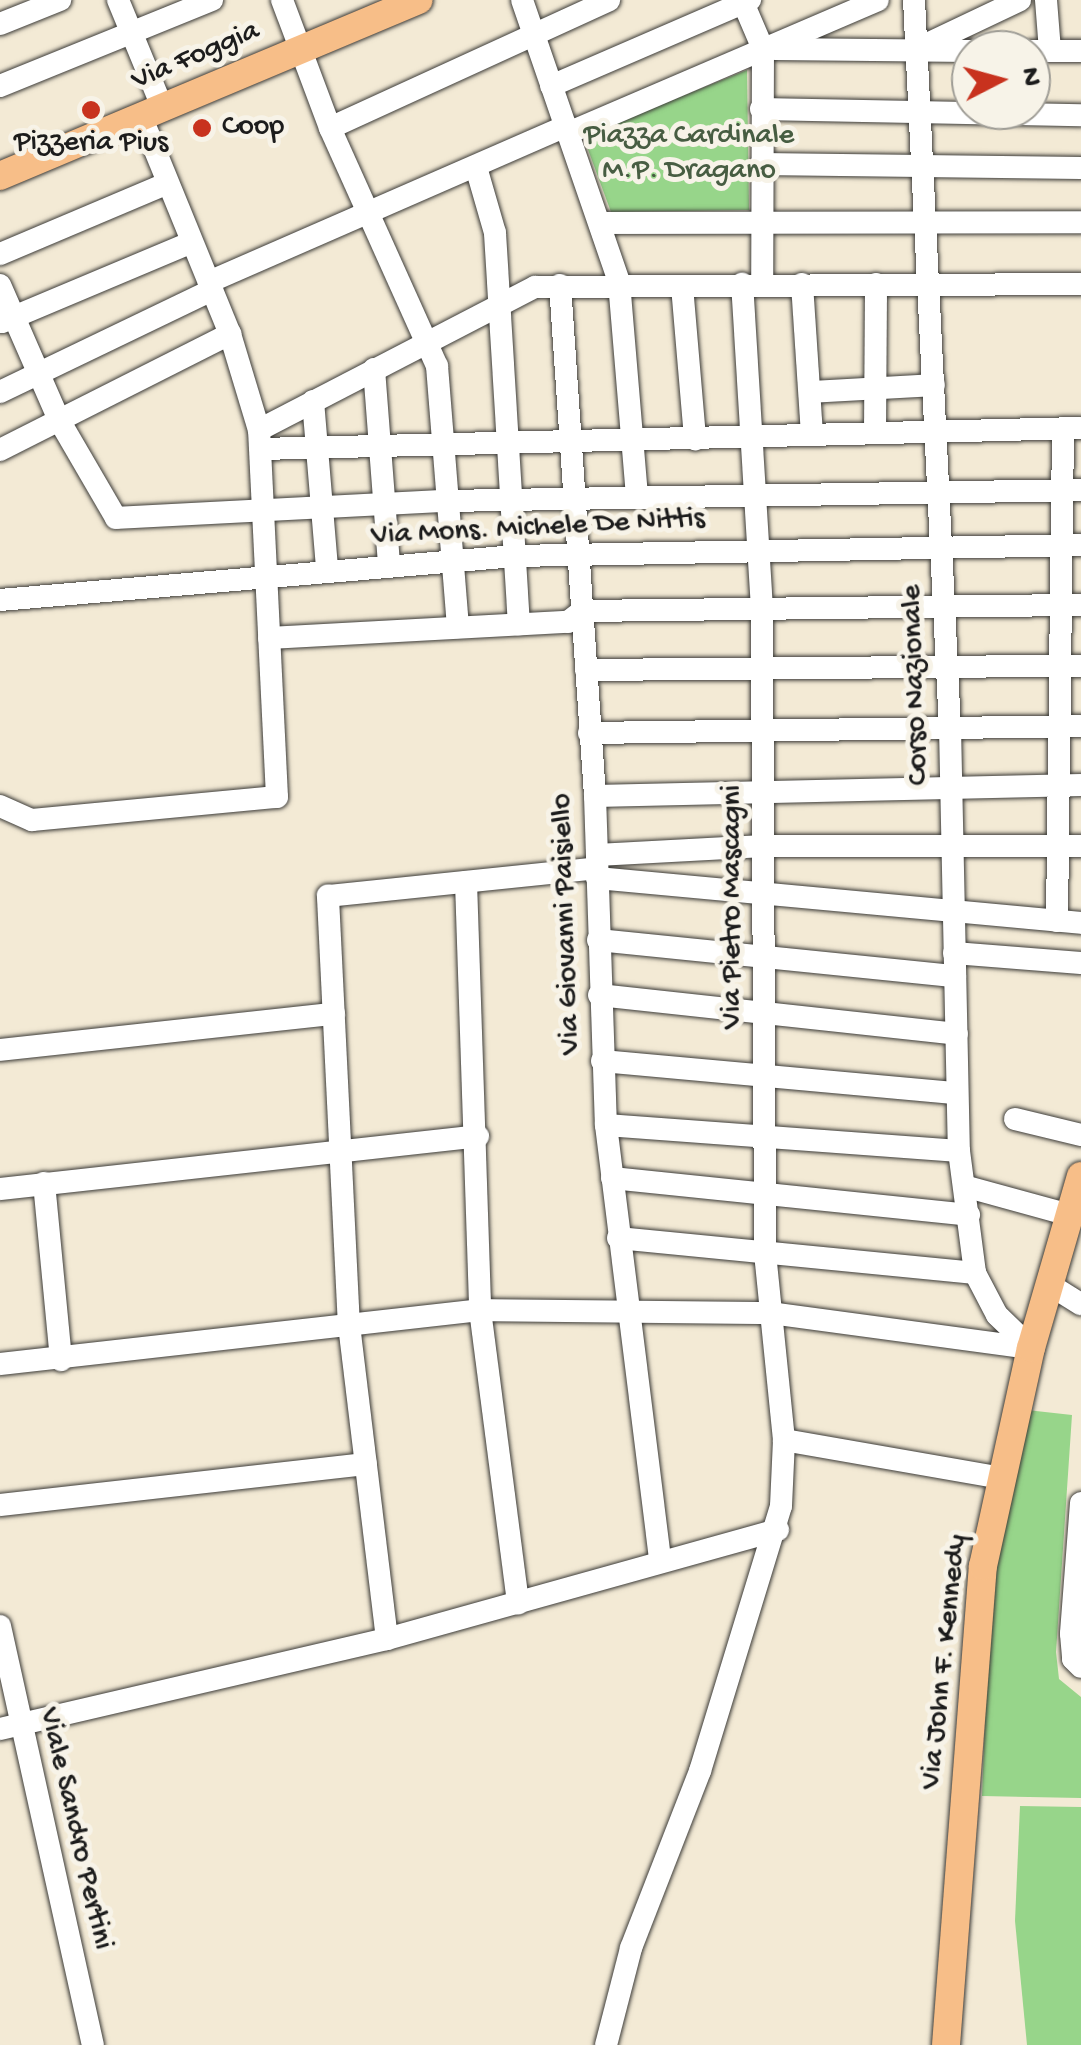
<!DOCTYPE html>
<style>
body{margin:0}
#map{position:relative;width:1081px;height:2045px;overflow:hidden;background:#f3ead5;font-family:"Gochi Hand",sans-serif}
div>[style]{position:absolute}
.green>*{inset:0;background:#97d58a}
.roads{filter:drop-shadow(0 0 2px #3c3b38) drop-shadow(0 0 2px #3c3b38)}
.minor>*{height:22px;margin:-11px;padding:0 11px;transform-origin:11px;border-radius:11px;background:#fff}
.major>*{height:28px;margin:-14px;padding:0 14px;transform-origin:14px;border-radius:14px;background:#f7be88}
.dots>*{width:28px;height:28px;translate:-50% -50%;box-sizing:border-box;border:5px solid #f7f3e8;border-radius:50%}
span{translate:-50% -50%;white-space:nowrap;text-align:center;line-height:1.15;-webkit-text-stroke:10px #f7f3e8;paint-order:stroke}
.street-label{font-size:30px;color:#1c1c1c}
.poi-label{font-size:30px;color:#1c1c1c}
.left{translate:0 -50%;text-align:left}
.park-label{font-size:30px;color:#475d42}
.north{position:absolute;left:951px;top:30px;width:100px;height:100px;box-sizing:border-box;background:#f7f3e8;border:2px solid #9f9d96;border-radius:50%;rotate:84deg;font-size:28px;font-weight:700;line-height:40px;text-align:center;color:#1c1c1c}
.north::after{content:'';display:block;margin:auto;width:35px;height:45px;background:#c8321e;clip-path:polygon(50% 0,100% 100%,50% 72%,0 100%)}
</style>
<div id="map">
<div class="green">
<div style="clip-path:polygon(747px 70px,749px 210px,611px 212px,583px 136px)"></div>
<div style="clip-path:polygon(1027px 1410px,1072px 1415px,1056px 1652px,1059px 1679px,1081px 1697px,1081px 1798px,982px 1796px,991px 1565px)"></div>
<div style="clip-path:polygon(1020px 1806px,1081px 1807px,1081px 2045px,1027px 2045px,1015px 1921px)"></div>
</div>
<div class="roads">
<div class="minor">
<div style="left:118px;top:0;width:116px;rotate:67.6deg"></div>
<div style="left:282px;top:0;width:137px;rotate:69.4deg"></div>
<div style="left:330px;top:128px;width:261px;rotate:65.8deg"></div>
<div style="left:437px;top:366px;width:262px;rotate:85.4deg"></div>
<div style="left:522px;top:0;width:298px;rotate:71deg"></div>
<div style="left:619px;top:282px;width:217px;rotate:85.2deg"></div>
<div style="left:742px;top:0;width:53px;rotate:66.8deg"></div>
<div style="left:763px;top:49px;width:235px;rotate:90.2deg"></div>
<div style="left:914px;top:0;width:728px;rotate:87.17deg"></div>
<div style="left:950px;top:727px;width:424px;rotate:88.8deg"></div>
<div style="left:959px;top:1151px;width:123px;rotate:82.5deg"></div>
<div style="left:975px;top:1273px;width:47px;rotate:62.4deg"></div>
<div style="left:997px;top:1315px;width:47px;rotate:44.1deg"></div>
<div style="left:1046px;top:0;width:51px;rotate:85.5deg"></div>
<div style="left:0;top:24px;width:65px;rotate:-21.8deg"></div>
<div style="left:919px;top:48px;width:112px;rotate:-25.4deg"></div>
<div style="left:775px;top:49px;width:196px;rotate:0.6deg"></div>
<div style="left:1031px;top:51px;width:50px"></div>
<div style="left:0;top:86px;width:229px;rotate:-22.1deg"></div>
<div style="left:551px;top:86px;width:217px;rotate:-23.4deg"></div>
<div style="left:761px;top:109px;width:320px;rotate:1.1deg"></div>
<div style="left:330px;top:128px;width:307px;rotate:-24.6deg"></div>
<div style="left:568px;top:133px;width:337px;rotate:-23.2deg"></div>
<div style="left:761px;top:164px;width:320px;rotate:0.7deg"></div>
<div style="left:476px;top:167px;width:69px;rotate:73.9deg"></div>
<div style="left:495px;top:233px;width:392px;rotate:86.5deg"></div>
<div style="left:600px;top:223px;width:481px;rotate:-0.1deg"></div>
<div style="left:0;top:254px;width:182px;rotate:-22.9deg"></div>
<div style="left:209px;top:282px;width:390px;rotate:-23.6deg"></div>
<div style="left:802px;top:284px;width:150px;rotate:86.2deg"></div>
<div style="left:0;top:285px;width:147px;rotate:66.4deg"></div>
<div style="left:59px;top:420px;width:113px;rotate:59.8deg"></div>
<div style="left:116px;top:518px;width:329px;rotate:-3deg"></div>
<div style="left:445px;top:501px;width:636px;rotate:-0.99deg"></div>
<div style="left:560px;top:285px;width:512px;rotate:86.08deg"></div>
<div style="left:595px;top:796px;width:329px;rotate:88.1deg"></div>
<div style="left:606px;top:1125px;width:436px;rotate:82.9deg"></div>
<div style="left:682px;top:286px;width:154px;rotate:85.1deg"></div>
<div style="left:2px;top:322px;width:206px;rotate:-22.8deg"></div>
<div style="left:374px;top:369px;width:198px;rotate:85.6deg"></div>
<div style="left:0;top:392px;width:235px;rotate:-25.7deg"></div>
<div style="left:810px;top:392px;width:124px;rotate:-3.2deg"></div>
<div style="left:313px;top:401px;width:169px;rotate:85.2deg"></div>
<div style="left:259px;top:430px;width:311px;rotate:-27.4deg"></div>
<div style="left:535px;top:287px;width:546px;rotate:-0.31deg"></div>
<div style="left:875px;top:432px;width:148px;rotate:-89.6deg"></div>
<div style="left:261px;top:449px;width:820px;rotate:-1.47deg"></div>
<div style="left:0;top:450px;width:258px;rotate:-26.8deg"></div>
<div style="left:0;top:600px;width:517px;rotate:-4.88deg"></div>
<div style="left:515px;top:556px;width:566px;rotate:-1.11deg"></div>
<div style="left:269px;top:638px;width:299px;rotate:-3.1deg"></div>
<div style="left:568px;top:622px;width:18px;rotate:-38deg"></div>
<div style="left:582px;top:611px;width:499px;rotate:-0.7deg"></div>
<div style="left:586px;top:670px;width:495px;rotate:-0.5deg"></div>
<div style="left:589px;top:733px;width:492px;rotate:-0.8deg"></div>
<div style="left:595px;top:796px;width:486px;rotate:-1.3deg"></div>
<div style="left:0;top:806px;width:35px;rotate:24deg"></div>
<div style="left:32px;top:820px;width:246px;rotate:-5.4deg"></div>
<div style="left:277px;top:797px;width:367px;rotate:-92.8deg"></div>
<div style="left:259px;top:430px;width:100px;rotate:-106.8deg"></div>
<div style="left:230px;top:334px;width:235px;rotate:-112.2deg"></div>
<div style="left:597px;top:855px;width:167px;rotate:-3.1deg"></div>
<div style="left:764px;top:846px;width:317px"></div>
<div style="left:597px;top:878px;width:486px;rotate:5.3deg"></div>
<div style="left:466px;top:882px;width:428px;rotate:88.1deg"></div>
<div style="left:480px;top:1310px;width:296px;rotate:82.6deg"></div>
<div style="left:1057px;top:921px;width:492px;rotate:-89.3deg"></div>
<div style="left:598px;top:940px;width:359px;rotate:5.8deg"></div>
<div style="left:954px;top:953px;width:127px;rotate:4.5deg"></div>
<div style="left:599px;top:995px;width:360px;rotate:6.2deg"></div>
<div style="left:0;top:1050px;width:336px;rotate:-6.2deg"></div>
<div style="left:602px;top:1061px;width:356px;rotate:5.2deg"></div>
<div style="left:1015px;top:1119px;width:68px;rotate:13.6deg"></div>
<div style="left:606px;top:1125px;width:354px;rotate:4.2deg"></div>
<div style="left:612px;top:1178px;width:359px;rotate:5.9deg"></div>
<div style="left:44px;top:1183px;width:178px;rotate:84.5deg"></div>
<div style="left:964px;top:1186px;width:110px;rotate:15.3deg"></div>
<div style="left:0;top:1189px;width:481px;rotate:-6.3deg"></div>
<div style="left:618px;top:1238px;width:359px;rotate:5.6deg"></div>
<div style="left:1050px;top:1285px;width:36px;rotate:32deg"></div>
<div style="left:0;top:1364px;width:483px;rotate:-6.4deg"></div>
<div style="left:480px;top:1310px;width:291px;rotate:0.6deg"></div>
<div style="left:771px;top:1313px;width:262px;rotate:7.7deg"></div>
<div style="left:784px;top:1440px;width:221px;rotate:9.9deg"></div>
<div style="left:1081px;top:1503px;width:131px;rotate:94.4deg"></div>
<div style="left:1071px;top:1634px;width:25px;rotate:85deg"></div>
<div style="left:1073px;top:1659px;width:11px;rotate:45deg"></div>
<div style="left:0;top:1505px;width:368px;rotate:-6.4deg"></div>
<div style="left:0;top:1626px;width:429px;rotate:77.5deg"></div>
<div style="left:387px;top:1639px;width:314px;rotate:-96.9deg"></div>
<div style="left:349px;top:1327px;width:432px;rotate:-92.8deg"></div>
<div style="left:328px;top:896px;width:270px;rotate:-5.9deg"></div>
<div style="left:0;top:1729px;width:397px;rotate:-13.1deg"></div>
<div style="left:387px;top:1639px;width:406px;rotate:-15.6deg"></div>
<div style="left:606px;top:2045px;width:100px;rotate:-75.5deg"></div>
<div style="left:631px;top:1948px;width:190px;rotate:-68.7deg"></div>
<div style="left:700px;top:1771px;width:277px;rotate:-73deg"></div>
<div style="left:781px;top:1506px;width:66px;rotate:-87.4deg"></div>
<div style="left:784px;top:1440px;width:189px;rotate:-95.8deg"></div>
<div style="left:765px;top:1252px;width:643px;rotate:-90.27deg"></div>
<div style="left:762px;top:609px;width:326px;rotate:-93.5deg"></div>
</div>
<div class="major">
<div style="left:0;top:176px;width:454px;rotate:-22.8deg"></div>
<div style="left:946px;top:2045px;width:480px;rotate:-85.6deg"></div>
<div style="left:983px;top:1566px;width:223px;rotate:-77.6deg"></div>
<div style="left:1031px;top:1348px;width:179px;rotate:-73.8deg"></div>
</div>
</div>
<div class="dots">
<div style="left:91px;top:110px;background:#c8321e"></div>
<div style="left:202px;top:128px;background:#c8321e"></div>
</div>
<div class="street-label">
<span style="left:196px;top:57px;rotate:-23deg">Via Foggia</span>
<span style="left:538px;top:529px;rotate:-3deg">Via Mons. Michele De Nittis</span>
<span style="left:917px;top:685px;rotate:-92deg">Corso Nazionale</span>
<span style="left:734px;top:907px;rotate:-90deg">Via Pietro Mascagni</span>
<span style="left:568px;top:924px;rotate:-92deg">Via Giovanni Paisiello</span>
<span style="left:946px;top:1662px;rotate:-84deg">Via John F. Kennedy</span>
<span style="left:74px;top:1829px;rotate:77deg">Viale Sandro Pertini</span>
</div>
<div class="poi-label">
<span class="left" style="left:222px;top:128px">Coop</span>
<span style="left:91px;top:144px">Pizzeria Pius</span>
</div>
<div class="park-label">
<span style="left:689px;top:154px">Piazza Cardinale<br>M.P. Dragano</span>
</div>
<div class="north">N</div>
</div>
